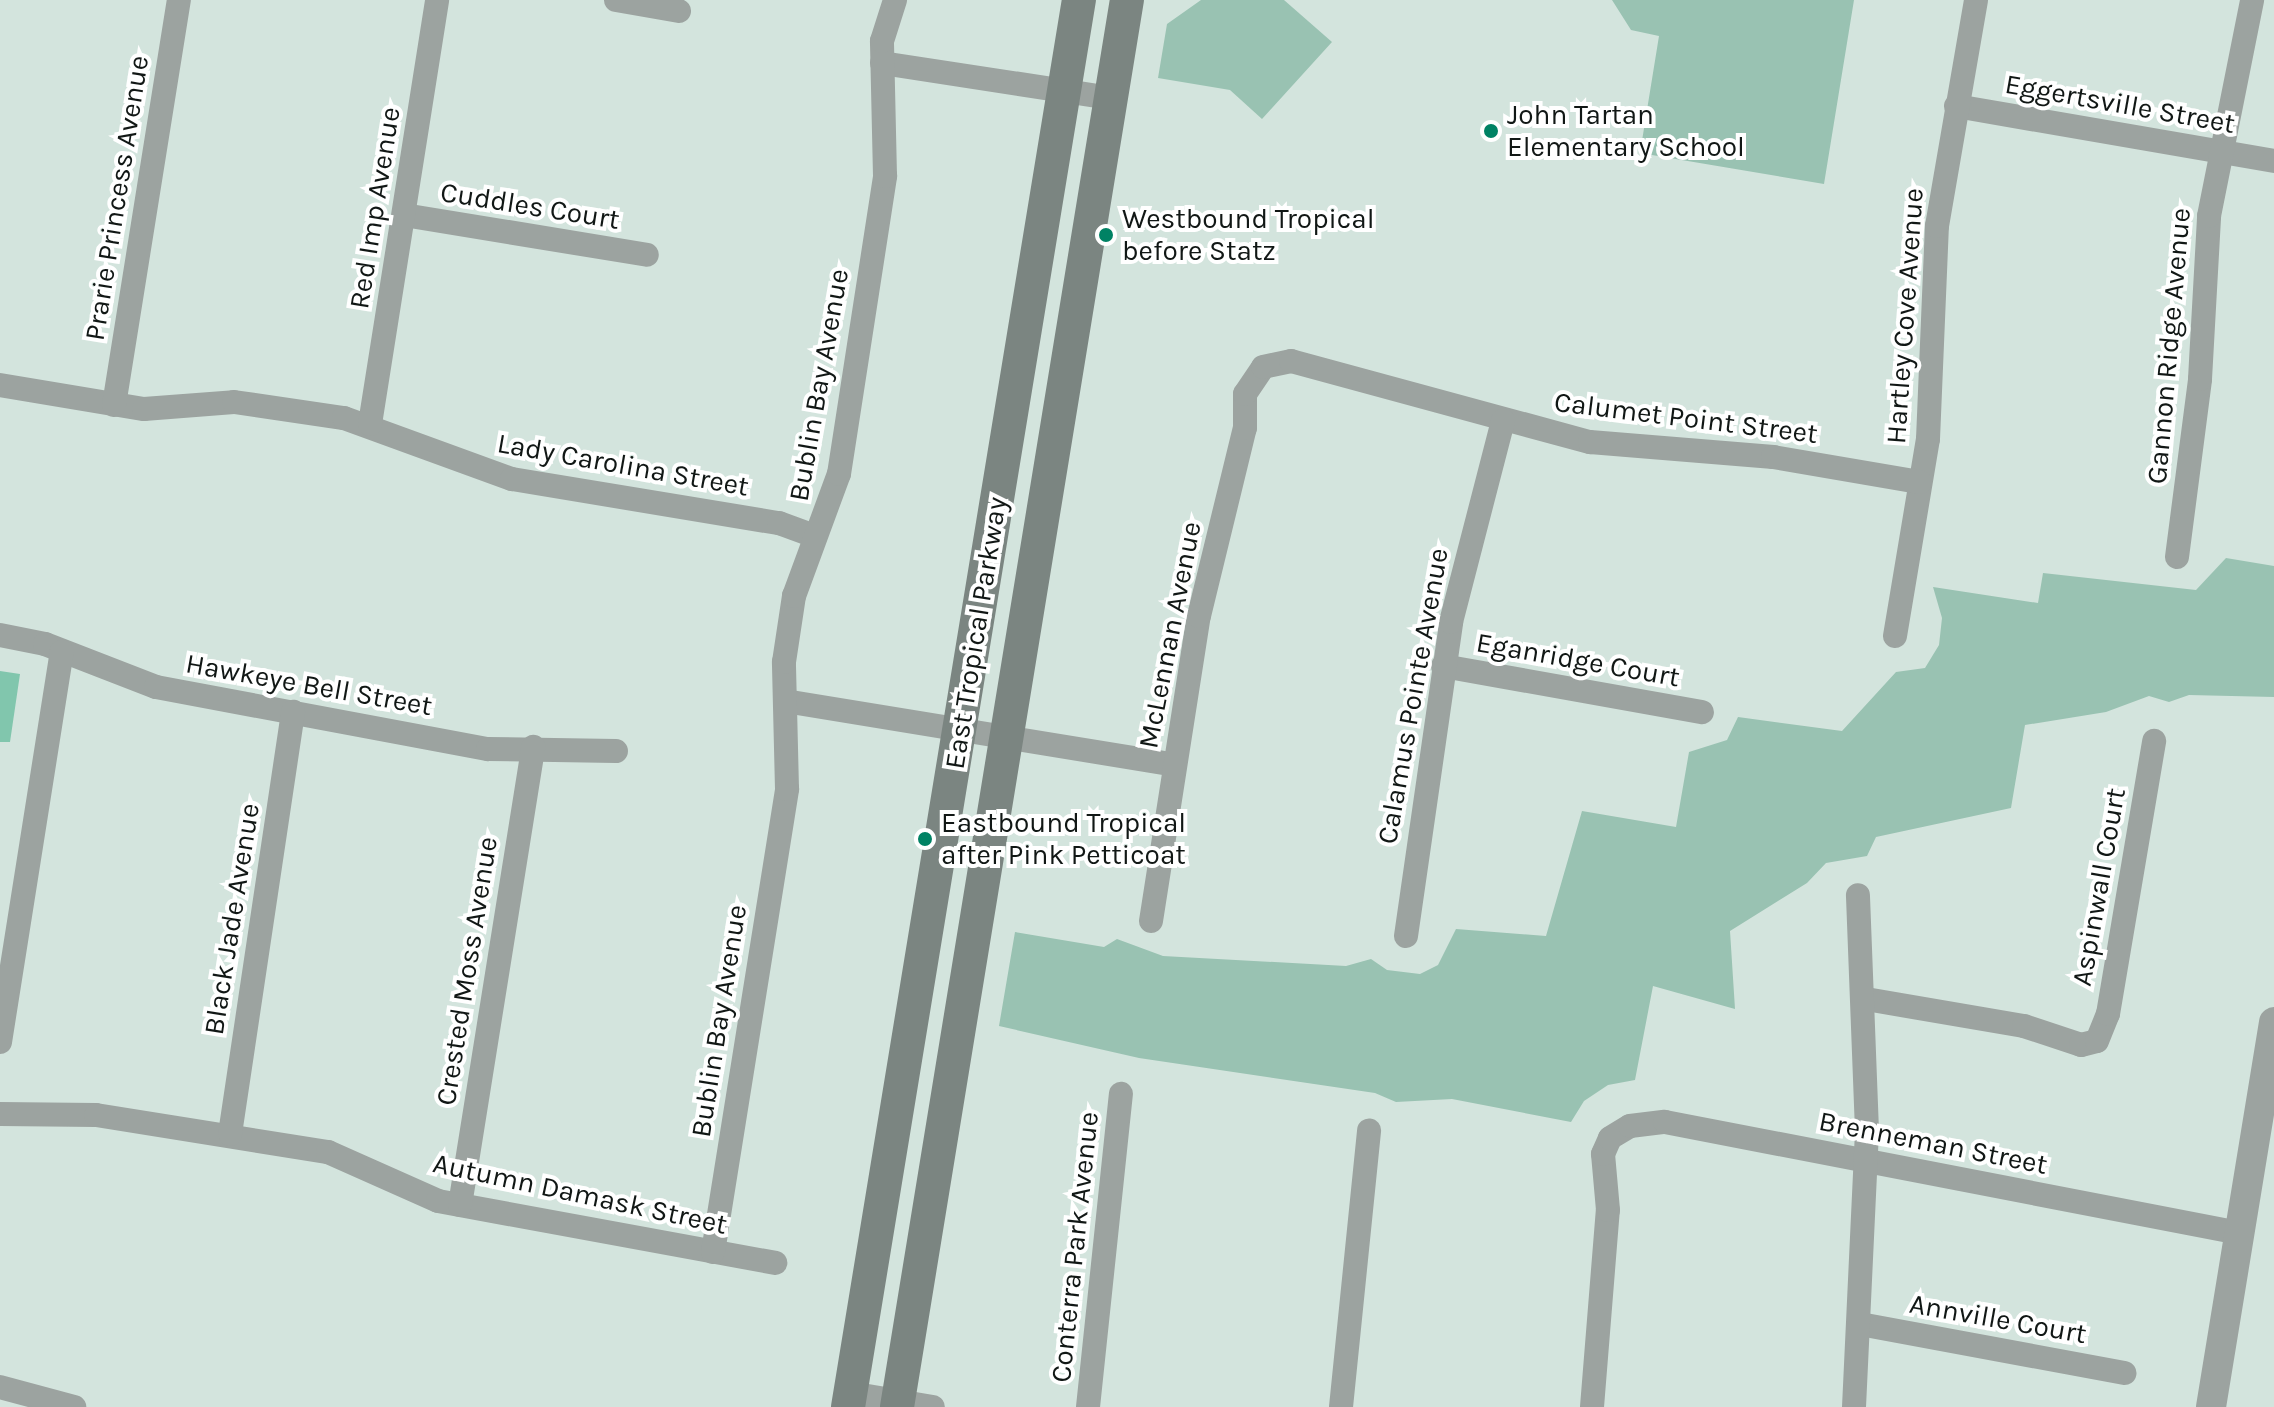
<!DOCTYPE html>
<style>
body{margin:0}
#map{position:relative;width:2274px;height:1407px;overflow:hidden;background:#d3e4dd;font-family:Karla,sans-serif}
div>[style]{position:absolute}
.green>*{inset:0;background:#99c2b2}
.building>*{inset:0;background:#81c6ad}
.minor>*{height:24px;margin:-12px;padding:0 12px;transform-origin:12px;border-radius:12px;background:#9ca3a0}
.tertiary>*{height:30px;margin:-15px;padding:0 15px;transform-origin:15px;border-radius:15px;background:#9ca3a0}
.secondary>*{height:34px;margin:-17px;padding:0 17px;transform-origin:17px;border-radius:17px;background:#7b8581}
.dots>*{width:22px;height:22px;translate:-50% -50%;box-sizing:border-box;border:4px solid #fff;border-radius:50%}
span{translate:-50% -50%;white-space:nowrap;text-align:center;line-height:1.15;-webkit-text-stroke:8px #fff;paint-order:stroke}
.street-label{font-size:28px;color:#111715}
.poi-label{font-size:28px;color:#111715}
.left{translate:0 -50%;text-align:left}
</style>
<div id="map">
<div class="green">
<div style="clip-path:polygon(1201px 0,1284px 0,1332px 42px,1262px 119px,1230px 90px,1158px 78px,1167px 24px)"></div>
<div style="clip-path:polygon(1612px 0,1854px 0,1824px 184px,1640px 153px,1659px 36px,1631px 30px)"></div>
<div style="clip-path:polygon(2226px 558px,2274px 566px,2274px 697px,2189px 695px,2169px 702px,2149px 696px,2106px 712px,2025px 725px,2011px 808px,1876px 837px,1867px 856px,1826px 863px,1807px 883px,1730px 931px,1735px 1009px,1653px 986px,1635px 1080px,1608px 1085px,1584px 1101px,1571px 1122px,1452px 1099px,1396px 1102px,1375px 1093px,1139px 1058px,999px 1026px,1015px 932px,1104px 947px,1117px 939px,1163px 956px,1346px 966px,1371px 959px,1387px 970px,1420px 974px,1438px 965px,1456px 929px,1546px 936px,1582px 811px,1676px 827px,1689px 752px,1727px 740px,1738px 717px,1842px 731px,1896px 672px,1925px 668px,1939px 645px,1942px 618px,1933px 587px,2038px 603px,2043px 573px,2196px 590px)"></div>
</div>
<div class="building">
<div style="clip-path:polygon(0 671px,20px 674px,10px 742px,0 742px)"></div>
</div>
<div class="minor">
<div style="left:616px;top:0;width:64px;rotate:9.9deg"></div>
<div style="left:882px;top:63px;width:232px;rotate:8.7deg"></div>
<div style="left:1956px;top:106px;width:323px;rotate:9.8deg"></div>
<div style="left:404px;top:215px;width:246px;rotate:9.3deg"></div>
<div style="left:0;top:385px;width:146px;rotate:9.5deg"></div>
<div style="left:144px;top:409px;width:90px;rotate:-4.4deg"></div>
<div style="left:234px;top:402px;width:111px;rotate:8.3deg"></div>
<div style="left:344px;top:418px;width:179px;rotate:20deg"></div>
<div style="left:512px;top:479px;width:271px;rotate:9.4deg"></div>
<div style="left:779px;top:523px;width:37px;rotate:20deg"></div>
<div style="left:114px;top:405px;width:410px;rotate:-80.9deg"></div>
<div style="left:370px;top:424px;width:429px;rotate:-81deg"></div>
<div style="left:2177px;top:557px;width:179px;rotate:-82.6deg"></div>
<div style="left:2200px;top:379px;width:163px;rotate:-86.8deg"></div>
<div style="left:2209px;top:216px;width:220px;rotate:-78.7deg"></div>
<div style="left:0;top:635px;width:46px;rotate:11.3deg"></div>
<div style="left:45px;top:644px;width:119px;rotate:21.2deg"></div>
<div style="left:156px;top:687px;width:338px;rotate:10.6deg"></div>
<div style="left:488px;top:749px;width:128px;rotate:0.9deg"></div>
<div style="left:1895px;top:636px;width:200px;rotate:-80.5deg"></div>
<div style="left:1928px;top:439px;width:213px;rotate:-87.6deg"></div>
<div style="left:1937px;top:226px;width:229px;rotate:-80.2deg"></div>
<div style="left:1443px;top:666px;width:263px;rotate:10.1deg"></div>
<div style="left:785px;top:701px;width:394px;rotate:9.3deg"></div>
<div style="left:1151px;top:921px;width:309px;rotate:-81.1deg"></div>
<div style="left:1199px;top:616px;width:194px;rotate:-76.3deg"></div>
<div style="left:1245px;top:428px;width:34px;rotate:-90deg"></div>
<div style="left:1245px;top:394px;width:32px;rotate:-56deg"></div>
<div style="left:1263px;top:367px;width:29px;rotate:-12deg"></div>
<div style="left:1291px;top:361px;width:310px;rotate:15.2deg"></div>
<div style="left:1590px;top:442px;width:184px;rotate:4.7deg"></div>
<div style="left:1773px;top:457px;width:149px;rotate:9.7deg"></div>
<div style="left:1406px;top:936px;width:317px;rotate:-81.8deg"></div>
<div style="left:1451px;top:622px;width:208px;rotate:-75.5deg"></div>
<div style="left:1866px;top:999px;width:160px;rotate:9.7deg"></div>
<div style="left:2024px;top:1026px;width:60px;rotate:18.4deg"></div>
<div style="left:2081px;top:1045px;width:16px;rotate:-14deg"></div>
<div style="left:2097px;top:1041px;width:29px;rotate:-68deg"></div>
<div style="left:2108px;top:1014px;width:277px;rotate:-80.4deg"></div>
<div style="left:0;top:1042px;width:395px;rotate:-81deg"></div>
<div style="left:0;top:1114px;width:96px;rotate:0.6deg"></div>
<div style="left:96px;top:1115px;width:235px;rotate:9.1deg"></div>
<div style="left:328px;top:1152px;width:120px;rotate:24deg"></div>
<div style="left:438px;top:1201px;width:343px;rotate:10.4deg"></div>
<div style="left:230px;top:1134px;width:427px;rotate:-81.5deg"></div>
<div style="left:460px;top:1205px;width:464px;rotate:-80.9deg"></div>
<div style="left:713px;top:1252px;width:469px;rotate:-80.9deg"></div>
<div style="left:787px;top:789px;width:127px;rotate:-91.4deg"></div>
<div style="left:784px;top:662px;width:67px;rotate:-81.4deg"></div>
<div style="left:794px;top:596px;width:130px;rotate:-69.8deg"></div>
<div style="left:839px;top:474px;width:302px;rotate:-81.2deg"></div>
<div style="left:885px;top:176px;width:135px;rotate:-91.3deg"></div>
<div style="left:882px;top:41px;width:43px;rotate:-72.4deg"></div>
<div style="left:1860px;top:1324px;width:269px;rotate:10.5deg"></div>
<div style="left:0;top:1387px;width:77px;rotate:15.1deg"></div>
<div style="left:850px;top:1393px;width:84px;rotate:9.6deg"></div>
<div style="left:1088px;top:1407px;width:315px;rotate:-84deg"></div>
<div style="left:1341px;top:1407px;width:278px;rotate:-84.2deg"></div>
<div style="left:1592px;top:1407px;width:198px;rotate:-85.4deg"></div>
<div style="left:1608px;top:1210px;width:56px;rotate:-95.1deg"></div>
<div style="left:1603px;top:1154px;width:17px;rotate:-66deg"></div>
<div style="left:1610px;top:1138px;width:23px;rotate:-31deg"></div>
<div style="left:1630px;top:1126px;width:35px;rotate:-7deg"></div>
<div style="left:1665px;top:1122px;width:585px;rotate:10.94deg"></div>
<div style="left:1854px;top:1407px;width:276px;rotate:-87.3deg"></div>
<div style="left:1867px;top:1131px;width:236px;rotate:-92.2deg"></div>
</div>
<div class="tertiary">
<div style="left:2211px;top:1407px;width:390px;rotate:-80.7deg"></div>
</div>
<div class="secondary">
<div style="left:848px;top:1407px;width:1426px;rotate:-80.68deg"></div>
<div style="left:897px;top:1407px;width:1426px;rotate:-80.72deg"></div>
</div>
<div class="dots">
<div style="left:1491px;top:131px;background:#008264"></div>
<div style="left:1106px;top:235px;background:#008264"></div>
<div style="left:925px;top:839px;background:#008264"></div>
</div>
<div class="street-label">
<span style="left:2120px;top:104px;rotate:10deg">Eggertsville Street</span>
<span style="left:117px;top:198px;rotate:-81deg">Prarie Princess Avenue</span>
<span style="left:530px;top:206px;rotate:9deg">Cuddles Court</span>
<span style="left:375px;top:208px;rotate:-81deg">Red Imp Avenue</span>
<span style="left:1905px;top:316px;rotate:-86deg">Hartley Cove Avenue</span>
<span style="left:2169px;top:346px;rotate:-85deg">Gannon Ridge Avenue</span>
<span style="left:819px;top:385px;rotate:-80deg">Bublin Bay Avenue</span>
<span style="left:1686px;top:418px;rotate:7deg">Calumet Point Street</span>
<span style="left:623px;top:465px;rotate:10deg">Lady Carolina Street</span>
<span style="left:976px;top:633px;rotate:-81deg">East Tropical Parkway</span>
<span style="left:1170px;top:635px;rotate:-79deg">McLennan Avenue</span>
<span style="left:1578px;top:660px;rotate:10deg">Eganridge Court</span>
<span style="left:309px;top:685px;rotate:10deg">Hawkeye Bell Street</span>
<span style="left:1413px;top:696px;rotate:-80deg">Calamus Pointe Avenue</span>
<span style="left:2099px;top:887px;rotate:-80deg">Aspinwall Court</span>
<span style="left:232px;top:919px;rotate:-81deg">Black Jade Avenue</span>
<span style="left:467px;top:971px;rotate:-81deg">Crested Moss Avenue</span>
<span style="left:719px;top:1021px;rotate:-81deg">Bublin Bay Avenue</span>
<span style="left:1933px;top:1143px;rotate:11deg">Brenneman Street</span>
<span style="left:580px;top:1194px;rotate:12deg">Autumn Damask Street</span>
<span style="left:1075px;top:1247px;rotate:-84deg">Conterra Park Avenue</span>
<span style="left:1998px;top:1319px;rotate:10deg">Annville Court</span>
</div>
<div class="poi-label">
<span class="left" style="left:1507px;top:131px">John Tartan<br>Elementary School</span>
<span class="left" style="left:1122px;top:235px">Westbound Tropical<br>before Statz</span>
<span class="left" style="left:941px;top:839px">Eastbound Tropical<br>after Pink Petticoat</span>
</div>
</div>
